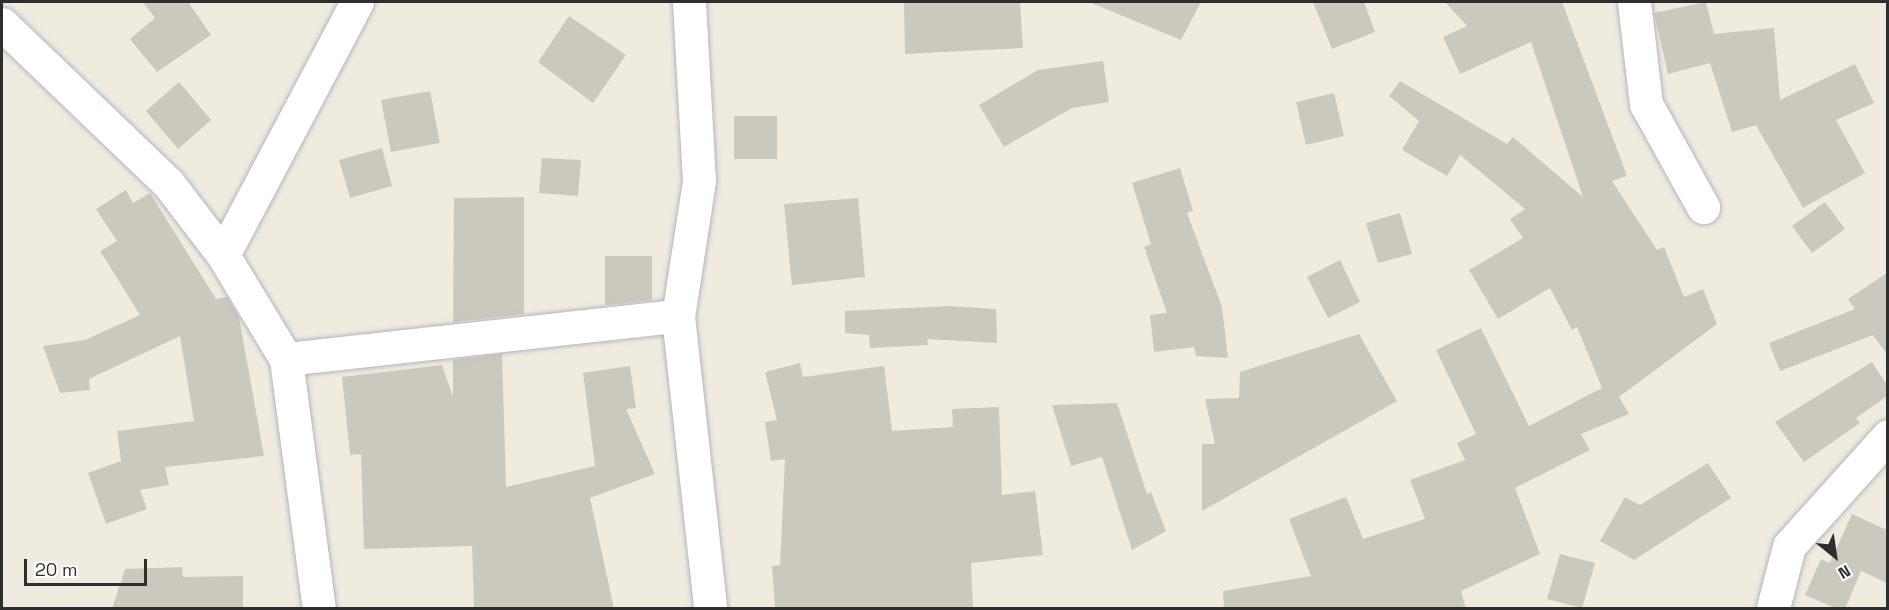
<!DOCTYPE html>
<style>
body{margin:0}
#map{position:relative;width:1889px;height:610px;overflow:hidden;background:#f0ebdf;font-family:"Space Grotesk",sans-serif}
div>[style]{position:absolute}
.building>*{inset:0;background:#cbc9bd}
.roads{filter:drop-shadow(0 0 2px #b3b4c2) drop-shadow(0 0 2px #b3b4c2)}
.minor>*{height:33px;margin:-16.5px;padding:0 16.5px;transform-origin:16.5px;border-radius:16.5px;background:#fff}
span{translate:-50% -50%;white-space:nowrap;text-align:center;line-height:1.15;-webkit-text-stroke:4.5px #fff;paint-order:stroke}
.frame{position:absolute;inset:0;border:3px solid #2e2e2e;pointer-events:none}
.north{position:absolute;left:1805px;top:526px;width:60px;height:60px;-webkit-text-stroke:4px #fff;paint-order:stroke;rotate:150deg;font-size:16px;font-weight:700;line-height:24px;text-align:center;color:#2e2e2e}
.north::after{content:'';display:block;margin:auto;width:21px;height:27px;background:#2e2e2e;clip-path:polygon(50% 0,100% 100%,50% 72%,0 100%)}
.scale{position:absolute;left:24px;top:559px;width:123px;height:27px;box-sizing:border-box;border:3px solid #2e2e2e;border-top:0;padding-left:8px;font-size:18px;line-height:21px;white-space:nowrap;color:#2e2e2e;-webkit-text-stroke:4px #fff;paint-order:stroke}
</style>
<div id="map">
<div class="building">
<div style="clip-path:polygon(143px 2px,188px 2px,211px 35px,157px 72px,130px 39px,155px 18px)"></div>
<div style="clip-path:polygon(928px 2px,1020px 2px,1023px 48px,905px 54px,904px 3px)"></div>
<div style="clip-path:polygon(1089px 2px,1201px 2px,1181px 40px)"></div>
<div style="clip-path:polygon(1313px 2px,1364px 2px,1375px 32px,1332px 49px)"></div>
<div style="clip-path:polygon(1445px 2px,1562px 2px,1627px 176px,1612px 181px,1657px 250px,1664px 247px,1684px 297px,1703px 289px,1717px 324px,1619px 397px,1629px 414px,1581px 434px,1590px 450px,1515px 488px,1540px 554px,1461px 591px,1466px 609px,1224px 609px,1223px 591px,1311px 576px,1289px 519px,1346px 497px,1363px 539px,1425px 519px,1410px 480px,1465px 460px,1457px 443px,1476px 434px,1436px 350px,1481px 328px,1529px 426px,1602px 388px,1577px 327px,1572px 330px,1550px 288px,1498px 319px,1469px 270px,1523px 238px,1510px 219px,1525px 209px,1460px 155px,1447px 176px,1402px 150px,1419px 121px,1389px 96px,1400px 81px,1507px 144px,1513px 137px,1583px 197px,1531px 42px,1460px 74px,1443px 37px,1467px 26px)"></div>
<div style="clip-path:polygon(1706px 2px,1714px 34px,1774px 28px,1780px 100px,1855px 64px,1874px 103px,1836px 120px,1865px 173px,1803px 208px,1756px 125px,1732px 132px,1710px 63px,1668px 74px,1654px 13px)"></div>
<div style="clip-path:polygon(569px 16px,626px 55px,593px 103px,538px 62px)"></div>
<div style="clip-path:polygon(1103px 61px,1109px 102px,1072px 108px,1004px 147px,979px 105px,1038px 70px)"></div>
<div style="clip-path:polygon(179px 82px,211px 120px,178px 149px,146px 111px)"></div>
<div style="clip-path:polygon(430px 91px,440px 143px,391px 152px,381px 100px)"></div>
<div style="clip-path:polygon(1334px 93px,1344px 136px,1306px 145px,1296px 102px)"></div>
<div style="clip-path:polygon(734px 116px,777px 116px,777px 159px,734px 159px)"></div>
<div style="clip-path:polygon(382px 148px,392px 186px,350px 198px,339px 160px)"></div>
<div style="clip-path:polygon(542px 158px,581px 160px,578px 196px,539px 193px)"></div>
<div style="clip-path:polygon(1180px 168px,1193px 211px,1187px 213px,1222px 307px,1228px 358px,1196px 356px,1194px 347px,1154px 352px,1150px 315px,1167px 313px,1144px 247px,1151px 244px,1132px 183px)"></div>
<div style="clip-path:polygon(126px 190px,133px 203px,150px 193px,216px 299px,227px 297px,239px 317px,264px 456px,165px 467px,169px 485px,140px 490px,147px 509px,106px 524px,88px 473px,121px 461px,117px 431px,194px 421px,180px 336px,89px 379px,90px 390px,60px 393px,43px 346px,85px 340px,140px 315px,100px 251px,117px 241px,96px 209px)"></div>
<div style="clip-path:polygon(524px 197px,524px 314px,453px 322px,454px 198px)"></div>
<div style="clip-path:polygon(858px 198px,865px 277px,792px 285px,784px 204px)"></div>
<div style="clip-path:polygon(1825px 202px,1845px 229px,1812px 253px,1792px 226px)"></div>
<div style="clip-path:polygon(1400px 213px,1412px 254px,1378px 263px,1366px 223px)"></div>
<div style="clip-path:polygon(605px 256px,652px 256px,652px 300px,605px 305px)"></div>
<div style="clip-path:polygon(1340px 260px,1360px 302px,1328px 318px,1307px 277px)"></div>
<div style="clip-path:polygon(1887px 273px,1887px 354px,1873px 335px,1780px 371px,1769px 343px,1855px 309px,1848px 299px)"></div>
<div style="clip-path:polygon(949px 306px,996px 309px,997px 343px,927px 339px,928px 345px,870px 348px,869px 335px,845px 333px,845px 311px)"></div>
<div style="clip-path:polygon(1359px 334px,1397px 401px,1202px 511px,1202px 444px,1215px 444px,1205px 399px,1239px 398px,1240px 372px)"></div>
<div style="clip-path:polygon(502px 354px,506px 487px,595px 466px,583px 373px,630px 366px,636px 408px,626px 409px,655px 474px,590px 498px,614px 609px,474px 609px,472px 546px,364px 549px,361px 454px,350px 455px,342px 377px,442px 365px,453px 397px,453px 360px)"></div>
<div style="clip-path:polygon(1872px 362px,1887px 385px,1887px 396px,1856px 418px,1860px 423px,1804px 462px,1775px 422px)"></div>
<div style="clip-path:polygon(800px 363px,803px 377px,884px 366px,892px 431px,953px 427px,952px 409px,999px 407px,1002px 495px,1035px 491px,1043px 555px,971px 563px,973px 609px,775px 609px,772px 566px,780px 565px,785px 459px,771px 461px,765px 422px,777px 420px,765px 372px)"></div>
<div style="clip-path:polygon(1117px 403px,1147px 494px,1151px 492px,1166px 531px,1132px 550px,1102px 457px,1071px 466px,1052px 405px)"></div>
<div style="clip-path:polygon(1708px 463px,1731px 498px,1634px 560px,1600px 541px,1625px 497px,1640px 505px)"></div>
<div style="clip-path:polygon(1852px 514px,1887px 530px,1887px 583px,1861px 571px,1845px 609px,1837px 609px,1805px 595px,1821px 559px,1830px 563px)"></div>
<div style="clip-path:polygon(1560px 554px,1595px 563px,1582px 608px,1547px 599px)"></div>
<div style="clip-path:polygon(182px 567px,183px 577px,243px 576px,243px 609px,112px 609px,125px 569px)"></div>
</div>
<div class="roads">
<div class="minor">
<div style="left:689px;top:2px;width:179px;rotate:86.8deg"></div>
<div style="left:699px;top:181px;width:137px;rotate:98.8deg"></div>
<div style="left:678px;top:316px;width:294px;rotate:83.7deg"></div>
<div style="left:1634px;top:2px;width:103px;rotate:83.3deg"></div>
<div style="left:1646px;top:104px;width:118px;rotate:61deg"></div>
<div style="left:2px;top:24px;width:230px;rotate:43.8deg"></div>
<div style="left:168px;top:183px;width:91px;rotate:52.6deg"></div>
<div style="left:223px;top:255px;width:122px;rotate:58.8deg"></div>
<div style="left:286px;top:359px;width:251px;rotate:82.5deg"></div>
<div style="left:223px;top:255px;width:286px;rotate:-62.1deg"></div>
<div style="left:286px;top:359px;width:394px;rotate:-6.3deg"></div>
<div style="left:1773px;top:608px;width:64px;rotate:-75.5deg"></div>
<div style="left:1789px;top:546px;width:148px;rotate:-48deg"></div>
</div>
</div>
<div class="frame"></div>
<div class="north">N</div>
<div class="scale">20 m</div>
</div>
